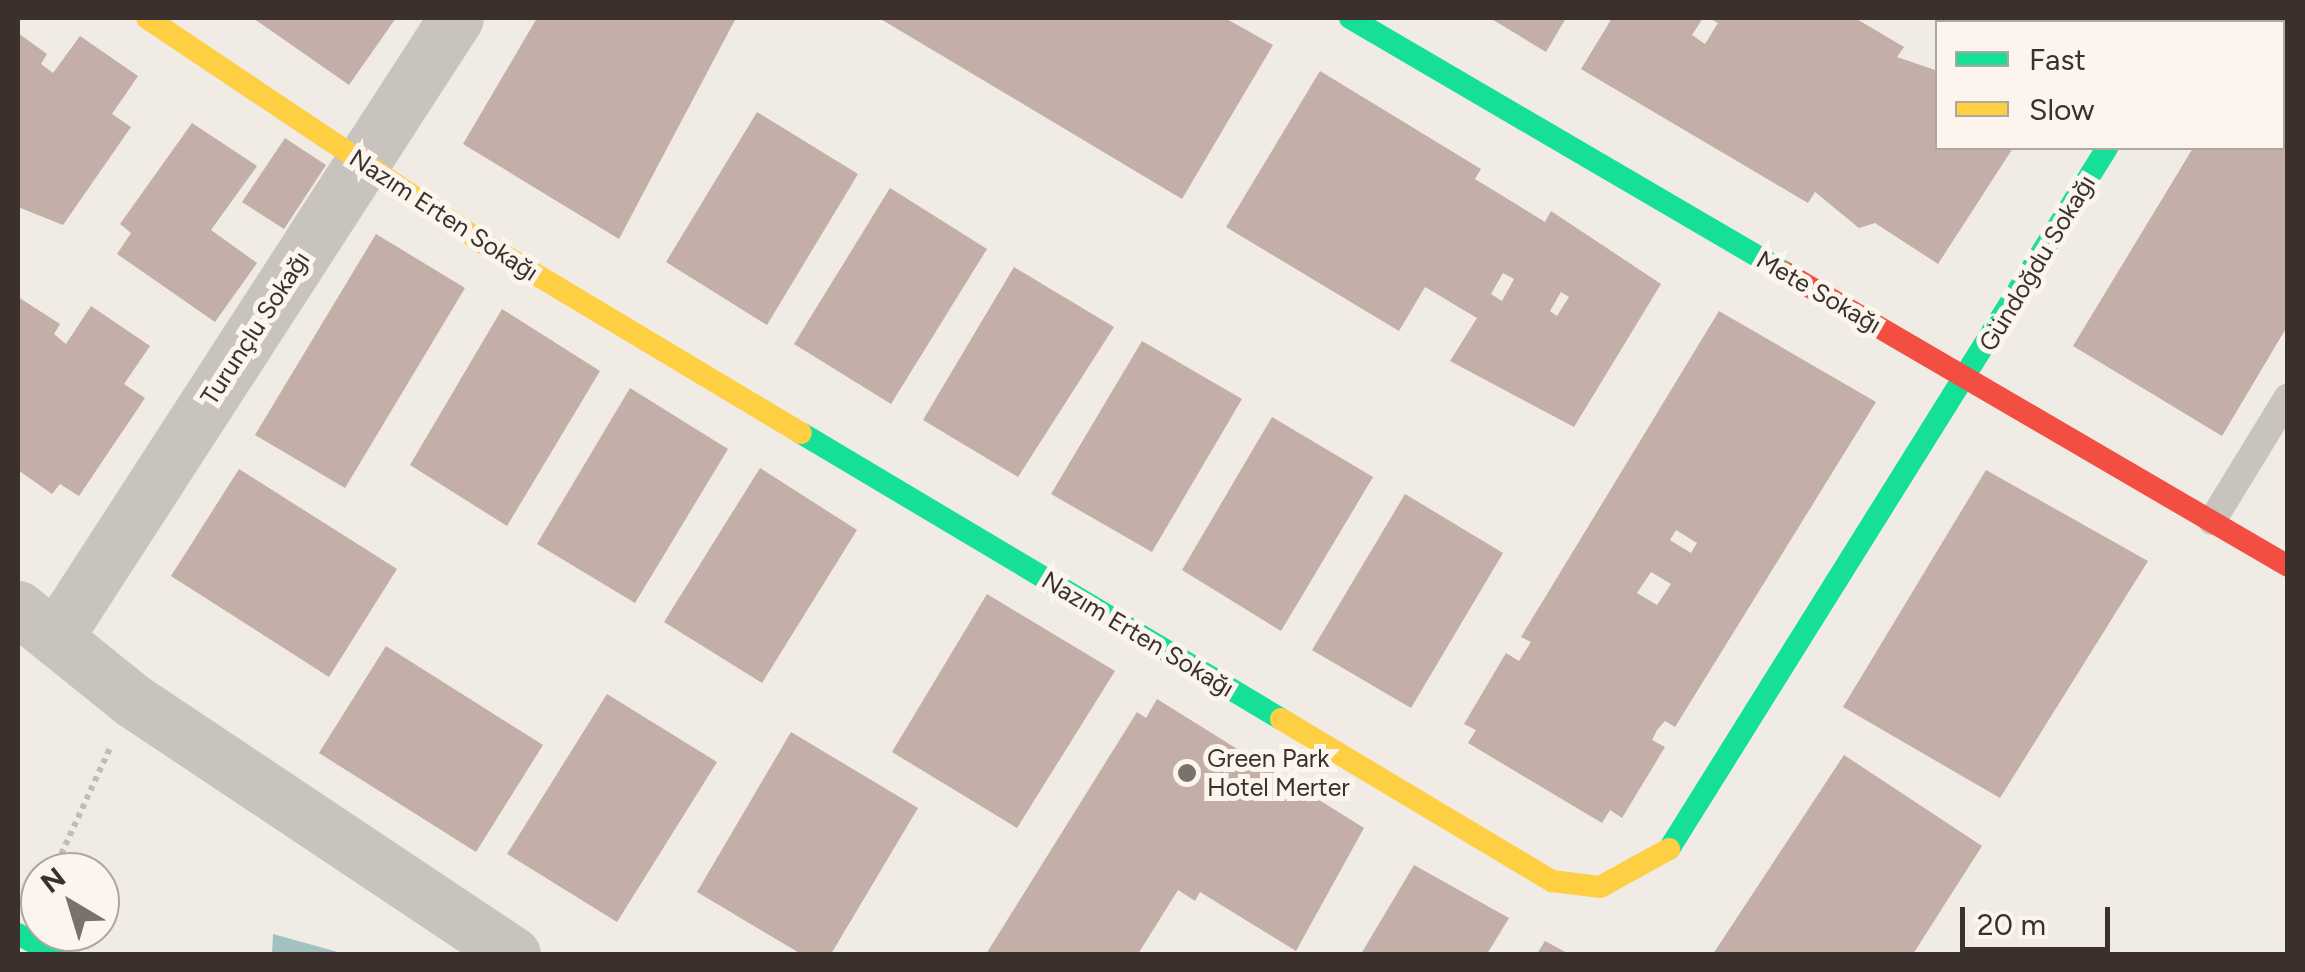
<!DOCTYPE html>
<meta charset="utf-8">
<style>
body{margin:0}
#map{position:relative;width:2305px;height:972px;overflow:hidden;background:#f0ebe5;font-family:Figtree,sans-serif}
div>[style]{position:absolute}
.water>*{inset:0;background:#a1c2c1}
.building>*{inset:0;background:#c3afa7}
.path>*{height:6px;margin-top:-3px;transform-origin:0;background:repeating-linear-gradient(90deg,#c2bbb6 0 5px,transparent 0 10px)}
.lane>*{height:28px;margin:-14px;padding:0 14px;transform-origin:14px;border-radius:14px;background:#c9c3be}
.street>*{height:55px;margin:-27.5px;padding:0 27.5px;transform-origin:27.5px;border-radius:27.5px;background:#c9c3be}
.fast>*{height:22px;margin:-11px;padding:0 11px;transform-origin:11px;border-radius:11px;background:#16e098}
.slow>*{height:22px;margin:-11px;padding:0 11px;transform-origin:11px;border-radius:11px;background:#ffcf43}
.jam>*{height:22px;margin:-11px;padding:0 11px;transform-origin:11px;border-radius:11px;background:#f24e42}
.dots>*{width:28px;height:28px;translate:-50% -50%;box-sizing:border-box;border:5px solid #fbf5ee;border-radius:50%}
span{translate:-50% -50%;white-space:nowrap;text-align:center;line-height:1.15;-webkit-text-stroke:10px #fbf5ee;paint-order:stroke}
.street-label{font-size:25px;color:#3b302b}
.poi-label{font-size:25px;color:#3b302b}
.left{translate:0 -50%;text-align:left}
.frame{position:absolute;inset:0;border:20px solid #3b302b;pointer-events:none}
.legend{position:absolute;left:1935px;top:20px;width:350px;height:130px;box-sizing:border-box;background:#fbf5ee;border:2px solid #aea6a0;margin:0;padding:12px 18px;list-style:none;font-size:30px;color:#3b302b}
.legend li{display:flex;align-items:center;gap:20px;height:50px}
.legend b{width:50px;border:2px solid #aea6a0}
.north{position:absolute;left:20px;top:852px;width:100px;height:100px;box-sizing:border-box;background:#fbf5ee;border:2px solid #aea6a0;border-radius:50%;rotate:322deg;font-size:28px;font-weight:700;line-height:40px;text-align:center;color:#3b302b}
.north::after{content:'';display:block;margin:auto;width:35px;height:45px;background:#7a716c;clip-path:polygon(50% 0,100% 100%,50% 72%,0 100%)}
.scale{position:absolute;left:1960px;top:907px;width:150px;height:45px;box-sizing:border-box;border:5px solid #3b302b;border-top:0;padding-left:12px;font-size:30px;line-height:35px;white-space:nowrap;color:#3b302b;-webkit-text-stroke:8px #fbf5ee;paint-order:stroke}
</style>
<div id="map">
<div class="water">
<div style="clip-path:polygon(273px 934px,345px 954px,272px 954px)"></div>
</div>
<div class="building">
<div style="clip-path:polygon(253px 18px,396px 18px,349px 85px)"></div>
<div style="clip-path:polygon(537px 18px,736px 18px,619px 239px,463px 144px)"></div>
<div style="clip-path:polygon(879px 18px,1225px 18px,1273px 45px,1182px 199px)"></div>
<div style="clip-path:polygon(1490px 18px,1566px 18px,1546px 52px)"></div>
<div style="clip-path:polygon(1612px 18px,1703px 18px,1692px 35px,1705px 44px,1718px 23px,1709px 18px,1855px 18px,1904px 47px,1897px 57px,1938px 71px,1938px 148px,2013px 148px,1938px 264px,1875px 223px,1859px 228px,1815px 192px,1808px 203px,1581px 69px)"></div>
<div style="clip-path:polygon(2271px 18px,2288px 18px,2288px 325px,2222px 436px,2073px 346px,2193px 148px,2282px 148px,2282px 22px)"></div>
<div style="clip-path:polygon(18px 33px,47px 54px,41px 64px,53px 73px,80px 36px,138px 76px,112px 114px,131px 127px,63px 225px,18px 207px)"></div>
<div style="clip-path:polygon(evenodd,1320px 71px,1481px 169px,1475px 179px,1545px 222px,1551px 211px,1661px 284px,1574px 427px,1450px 361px,1477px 318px,1425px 287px,1399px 331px,1226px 227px,1320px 71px,1503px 273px,1514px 279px,1502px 301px,1491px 294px,1503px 273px,1320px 71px,1561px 292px,1569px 297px,1557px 316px,1550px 311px,1561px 292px)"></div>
<div style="clip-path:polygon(757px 112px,858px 174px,767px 325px,666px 262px)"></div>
<div style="clip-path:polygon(192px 123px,257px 166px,211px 230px,257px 263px,215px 322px,117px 254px,131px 233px,120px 224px)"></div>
<div style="clip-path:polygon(285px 138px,326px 165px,284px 229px,242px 202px)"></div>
<div style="clip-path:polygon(890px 188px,987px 249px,891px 404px,794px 344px)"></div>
<div style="clip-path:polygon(376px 234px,465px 288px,345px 488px,255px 435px)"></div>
<div style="clip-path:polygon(1014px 267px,1114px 327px,1018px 477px,923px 420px)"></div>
<div style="clip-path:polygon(18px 297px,60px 324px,54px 334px,66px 344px,91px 306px,150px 346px,124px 384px,145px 398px,79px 496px,60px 484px,52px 494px,18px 470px)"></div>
<div style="clip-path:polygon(502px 309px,600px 371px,507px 526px,410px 465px)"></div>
<div style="clip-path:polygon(evenodd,1719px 311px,1876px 402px,1675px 727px,1665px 721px,1657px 730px,1652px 740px,1665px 747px,1622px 818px,1610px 810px,1602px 823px,1468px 743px,1476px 730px,1464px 724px,1506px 653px,1519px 661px,1531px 642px,1521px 637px,1719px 311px,1676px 530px,1697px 543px,1691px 553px,1670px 540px,1676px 530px,1719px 311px,1651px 572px,1671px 584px,1657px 605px,1637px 593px,1651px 572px)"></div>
<div style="clip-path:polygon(1142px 341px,1242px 399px,1152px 552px,1051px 494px)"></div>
<div style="clip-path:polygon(630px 388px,728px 449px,635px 603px,537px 544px)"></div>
<div style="clip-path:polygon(1272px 417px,1373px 477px,1281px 631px,1182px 570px)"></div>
<div style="clip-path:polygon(760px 468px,857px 530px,762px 683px,664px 622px)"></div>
<div style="clip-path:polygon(239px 469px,397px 569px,329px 677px,171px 576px)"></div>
<div style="clip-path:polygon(1986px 470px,2148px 561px,2000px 798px,1843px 707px)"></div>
<div style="clip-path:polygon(1405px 494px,1503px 553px,1411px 708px,1312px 650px)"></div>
<div style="clip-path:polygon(987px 594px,1115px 671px,1017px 828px,892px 752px)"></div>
<div style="clip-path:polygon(386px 646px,543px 745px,476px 852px,319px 753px)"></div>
<div style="clip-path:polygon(607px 694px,717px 762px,617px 922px,507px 854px)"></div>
<div style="clip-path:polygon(1157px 699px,1364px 828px,1296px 951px,1200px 892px,1195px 901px,1178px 890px,1138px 954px,986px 954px,1137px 712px,1146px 718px)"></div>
<div style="clip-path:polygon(791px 732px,918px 808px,831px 954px,801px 954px,697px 892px)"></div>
<div style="clip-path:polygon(1844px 755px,1982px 846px,1913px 954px,1713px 954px)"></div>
<div style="clip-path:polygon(1414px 865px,1509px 918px,1487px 954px,1361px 954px)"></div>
<div style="clip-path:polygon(1545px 941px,1569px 954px,1537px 954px)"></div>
</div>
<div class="path">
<div style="left:53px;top:872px;width:139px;rotate:-65.3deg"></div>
</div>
<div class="lane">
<div style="left:2212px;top:521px;width:145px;rotate:-58.5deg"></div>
</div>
<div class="street">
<div style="left:2182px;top:22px;width:5px;rotate:-53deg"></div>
<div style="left:18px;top:608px;width:146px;rotate:38.9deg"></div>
<div style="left:132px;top:700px;width:458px;rotate:33.7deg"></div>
<div style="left:55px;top:638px;width:738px;rotate:-57.11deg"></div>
</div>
<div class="fast">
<div style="left:1350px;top:18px;width:505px;rotate:30.32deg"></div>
<div style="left:801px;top:433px;width:559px;rotate:30.79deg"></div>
<div style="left:1669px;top:849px;width:827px;rotate:-58deg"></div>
<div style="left:18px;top:934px;width:41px;rotate:29.1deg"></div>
</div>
<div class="slow">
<div style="left:147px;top:18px;width:407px;rotate:33.8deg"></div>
<div style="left:485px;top:244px;width:368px;rotate:30.9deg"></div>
<div style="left:1281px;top:719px;width:316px;rotate:30.9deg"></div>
<div style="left:1552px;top:881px;width:48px;rotate:7.1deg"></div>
<div style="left:1600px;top:887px;width:79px;rotate:-28.8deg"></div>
</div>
<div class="jam">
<div style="left:1786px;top:273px;width:581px;rotate:30.27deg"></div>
</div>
<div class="dots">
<div style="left:1187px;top:773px;background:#7a716c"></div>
</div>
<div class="street-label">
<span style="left:444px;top:215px;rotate:33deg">Nazım Erten Sokağı</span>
<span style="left:2037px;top:263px;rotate:-59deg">Gündoğdu Sokağı</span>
<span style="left:1819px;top:292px;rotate:30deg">Mete Sokağı</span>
<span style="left:255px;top:328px;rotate:-57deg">Turunçlu Sokağı</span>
<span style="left:1138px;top:634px;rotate:31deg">Nazım Erten Sokağı</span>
</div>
<div class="poi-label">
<span class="left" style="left:1207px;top:773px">Green Park<br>Hotel Merter</span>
</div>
<div class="frame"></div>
<ul class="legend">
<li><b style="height:12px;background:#16e098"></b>Fast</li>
<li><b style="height:12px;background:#ffcf43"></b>Slow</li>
</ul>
<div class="north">N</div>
<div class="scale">20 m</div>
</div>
